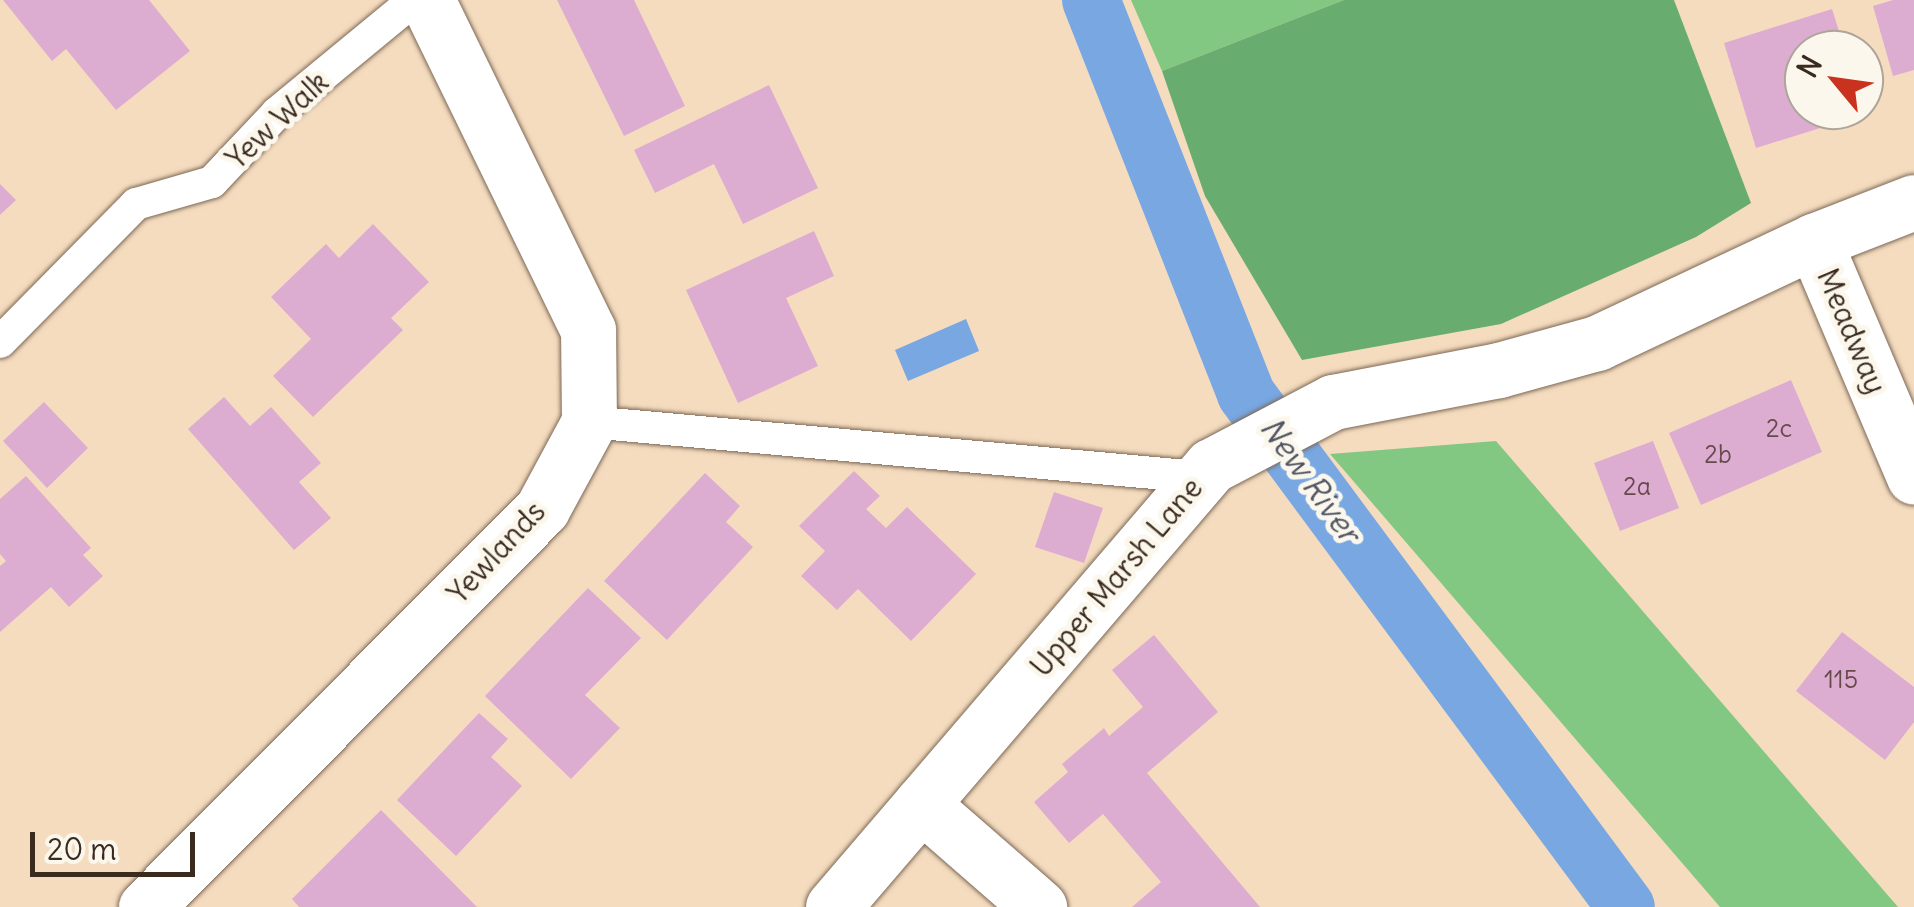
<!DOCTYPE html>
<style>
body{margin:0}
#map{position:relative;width:1914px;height:907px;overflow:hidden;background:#f5dcbf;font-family:Delius,sans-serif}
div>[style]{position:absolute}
.green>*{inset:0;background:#82c782}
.forest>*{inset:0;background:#69ac70}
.water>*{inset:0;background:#78a7e2}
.canal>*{height:58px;margin:-29px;padding:0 29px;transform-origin:29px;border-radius:29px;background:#78a7e2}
.building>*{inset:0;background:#ddacd1}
.roads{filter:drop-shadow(0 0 2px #7c6856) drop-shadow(0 0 2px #7c6856)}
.lane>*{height:32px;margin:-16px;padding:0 16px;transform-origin:16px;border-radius:16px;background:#fff}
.street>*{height:55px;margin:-27.5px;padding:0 27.5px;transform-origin:27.5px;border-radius:27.5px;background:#fff}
span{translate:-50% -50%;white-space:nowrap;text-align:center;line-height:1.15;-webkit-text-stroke:10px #fbf7ec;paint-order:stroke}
.number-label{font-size:25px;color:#644a4b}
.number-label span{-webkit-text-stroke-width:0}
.street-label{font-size:30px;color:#3b2a1e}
.water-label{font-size:32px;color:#505663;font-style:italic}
.north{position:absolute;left:1784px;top:30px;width:100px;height:100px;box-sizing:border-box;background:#fbf7ec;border:2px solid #aea59a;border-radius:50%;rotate:299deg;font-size:28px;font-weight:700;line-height:40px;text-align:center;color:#3b2a1e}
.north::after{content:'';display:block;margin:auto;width:35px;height:45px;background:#c8321e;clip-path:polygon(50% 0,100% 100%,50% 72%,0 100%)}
.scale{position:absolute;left:30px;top:832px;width:165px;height:45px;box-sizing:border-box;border:5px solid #3b2a1e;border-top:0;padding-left:12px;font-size:30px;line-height:35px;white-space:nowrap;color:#3b2a1e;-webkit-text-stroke:8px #fbf7ec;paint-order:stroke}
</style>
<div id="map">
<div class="green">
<div style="clip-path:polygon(1131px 0,1344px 0,1162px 71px)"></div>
<div style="clip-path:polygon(1496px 441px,1898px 907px,1720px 907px,1330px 454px)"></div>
</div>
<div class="forest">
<div style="clip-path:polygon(1344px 0,1674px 0,1751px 203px,1696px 237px,1501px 324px,1302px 360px,1205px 196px,1162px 71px)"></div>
</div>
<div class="water">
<div style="clip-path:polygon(966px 319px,979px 351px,908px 381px,895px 350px)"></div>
</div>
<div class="canal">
<div style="left:1091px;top:0;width:423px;rotate:68.5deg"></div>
<div style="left:1246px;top:394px;width:638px;rotate:53.47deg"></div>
</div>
<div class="building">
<div style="clip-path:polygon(3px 0,149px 0,190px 51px,116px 110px,66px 49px,52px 61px)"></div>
<div style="clip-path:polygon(557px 0,634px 0,685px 106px,624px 136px)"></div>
<div style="clip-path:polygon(1893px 0,1914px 0,1914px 70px,1893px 76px,1873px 6px)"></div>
<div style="clip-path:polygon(1832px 9px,1845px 50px,1804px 50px,1804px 110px,1863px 110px,1865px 114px,1756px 148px,1724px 43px)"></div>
<div style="clip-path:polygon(769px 85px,818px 188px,743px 224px,714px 164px,655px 193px,634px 150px)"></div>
<div style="clip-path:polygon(0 184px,16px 200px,0 215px)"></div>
<div style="clip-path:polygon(373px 224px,429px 282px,391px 318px,403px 330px,313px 417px,273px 376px,311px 339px,271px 297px,326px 244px,339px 258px)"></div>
<div style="clip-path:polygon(814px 231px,834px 276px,786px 298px,818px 366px,738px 403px,686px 290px)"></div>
<div style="clip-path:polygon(1791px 380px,1822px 452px,1701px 505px,1669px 433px)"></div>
<div style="clip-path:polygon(224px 397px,250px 426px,271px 407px,321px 463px,299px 482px,331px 518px,294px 550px,188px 429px)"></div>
<div style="clip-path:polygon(44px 402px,88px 448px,47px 488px,3px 441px)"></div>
<div style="clip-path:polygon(1653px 441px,1679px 508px,1620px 531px,1594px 463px)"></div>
<div style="clip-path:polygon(854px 471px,880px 496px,866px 509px,886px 528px,907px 507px,976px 574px,911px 641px,858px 589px,837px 610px,801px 576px,825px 551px,799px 526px)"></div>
<div style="clip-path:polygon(705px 473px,740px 506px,726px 522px,753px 547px,667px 640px,604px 581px)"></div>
<div style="clip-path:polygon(26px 476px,91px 548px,83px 555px,103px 576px,69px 607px,51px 587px,0 632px,0 566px,6px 561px,0 554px,0 499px)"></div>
<div style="clip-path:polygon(1054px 492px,1103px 508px,1084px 563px,1035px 547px)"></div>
<div style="clip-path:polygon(588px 588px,641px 638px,585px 695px,620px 728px,571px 779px,485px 696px)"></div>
<div style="clip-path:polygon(1842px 632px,1914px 687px,1914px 722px,1885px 760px,1796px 691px)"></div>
<div style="clip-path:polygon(1154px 635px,1218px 712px,1147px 773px,1260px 907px,1132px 907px,1161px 882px,1103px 814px,1069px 843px,1034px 802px,1068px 772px,1062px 764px,1104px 728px,1109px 736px,1143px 707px,1112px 670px)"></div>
<div style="clip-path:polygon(479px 713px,508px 739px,491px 757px,522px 786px,456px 856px,397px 800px)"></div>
<div style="clip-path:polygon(381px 810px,477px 907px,299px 907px,292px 899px)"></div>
</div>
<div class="roads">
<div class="lane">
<div style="left:0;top:342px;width:194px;rotate:-45.4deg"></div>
<div style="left:136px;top:204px;width:79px;rotate:-16.1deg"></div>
<div style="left:212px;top:182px;width:95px;rotate:-46.7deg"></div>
<div style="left:277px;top:113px;width:178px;rotate:-39.5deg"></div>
<div style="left:589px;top:422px;width:611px;rotate:5.16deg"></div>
</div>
<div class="street">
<div style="left:1814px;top:241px;width:256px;rotate:67deg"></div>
<div style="left:921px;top:804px;width:157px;rotate:41.1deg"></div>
<div style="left:146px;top:907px;width:561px;rotate:-45.14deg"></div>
<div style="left:542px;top:509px;width:99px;rotate:-61.6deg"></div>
<div style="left:589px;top:422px;width:92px;rotate:-90.6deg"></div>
<div style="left:588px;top:330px;width:367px;rotate:-116deg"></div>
<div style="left:833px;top:907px;width:581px;rotate:-49.4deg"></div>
<div style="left:1211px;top:466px;width:138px;rotate:-27.7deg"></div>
<div style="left:1333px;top:402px;width:169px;rotate:-10.9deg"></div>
<div style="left:1499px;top:370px;width:102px;rotate:-15.4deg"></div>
<div style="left:1597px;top:343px;width:240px;rotate:-25.2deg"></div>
<div style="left:1814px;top:241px;width:107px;rotate:-21.3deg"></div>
</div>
</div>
<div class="number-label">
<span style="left:1779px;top:428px">2c</span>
<span style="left:1718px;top:454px">2b</span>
<span style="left:1637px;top:486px">2a</span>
<span style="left:1841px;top:679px">115</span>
</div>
<div class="street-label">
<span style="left:277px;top:120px;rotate:-43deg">Yew Walk</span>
<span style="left:1852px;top:331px;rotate:67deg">Meadway</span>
<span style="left:496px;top:552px;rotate:-47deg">Yewlands</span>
<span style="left:1116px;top:577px;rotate:-50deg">Upper Marsh Lane</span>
</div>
<div class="water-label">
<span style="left:1310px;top:480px;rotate:54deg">New River</span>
</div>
<div class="north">N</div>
<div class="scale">20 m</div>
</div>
